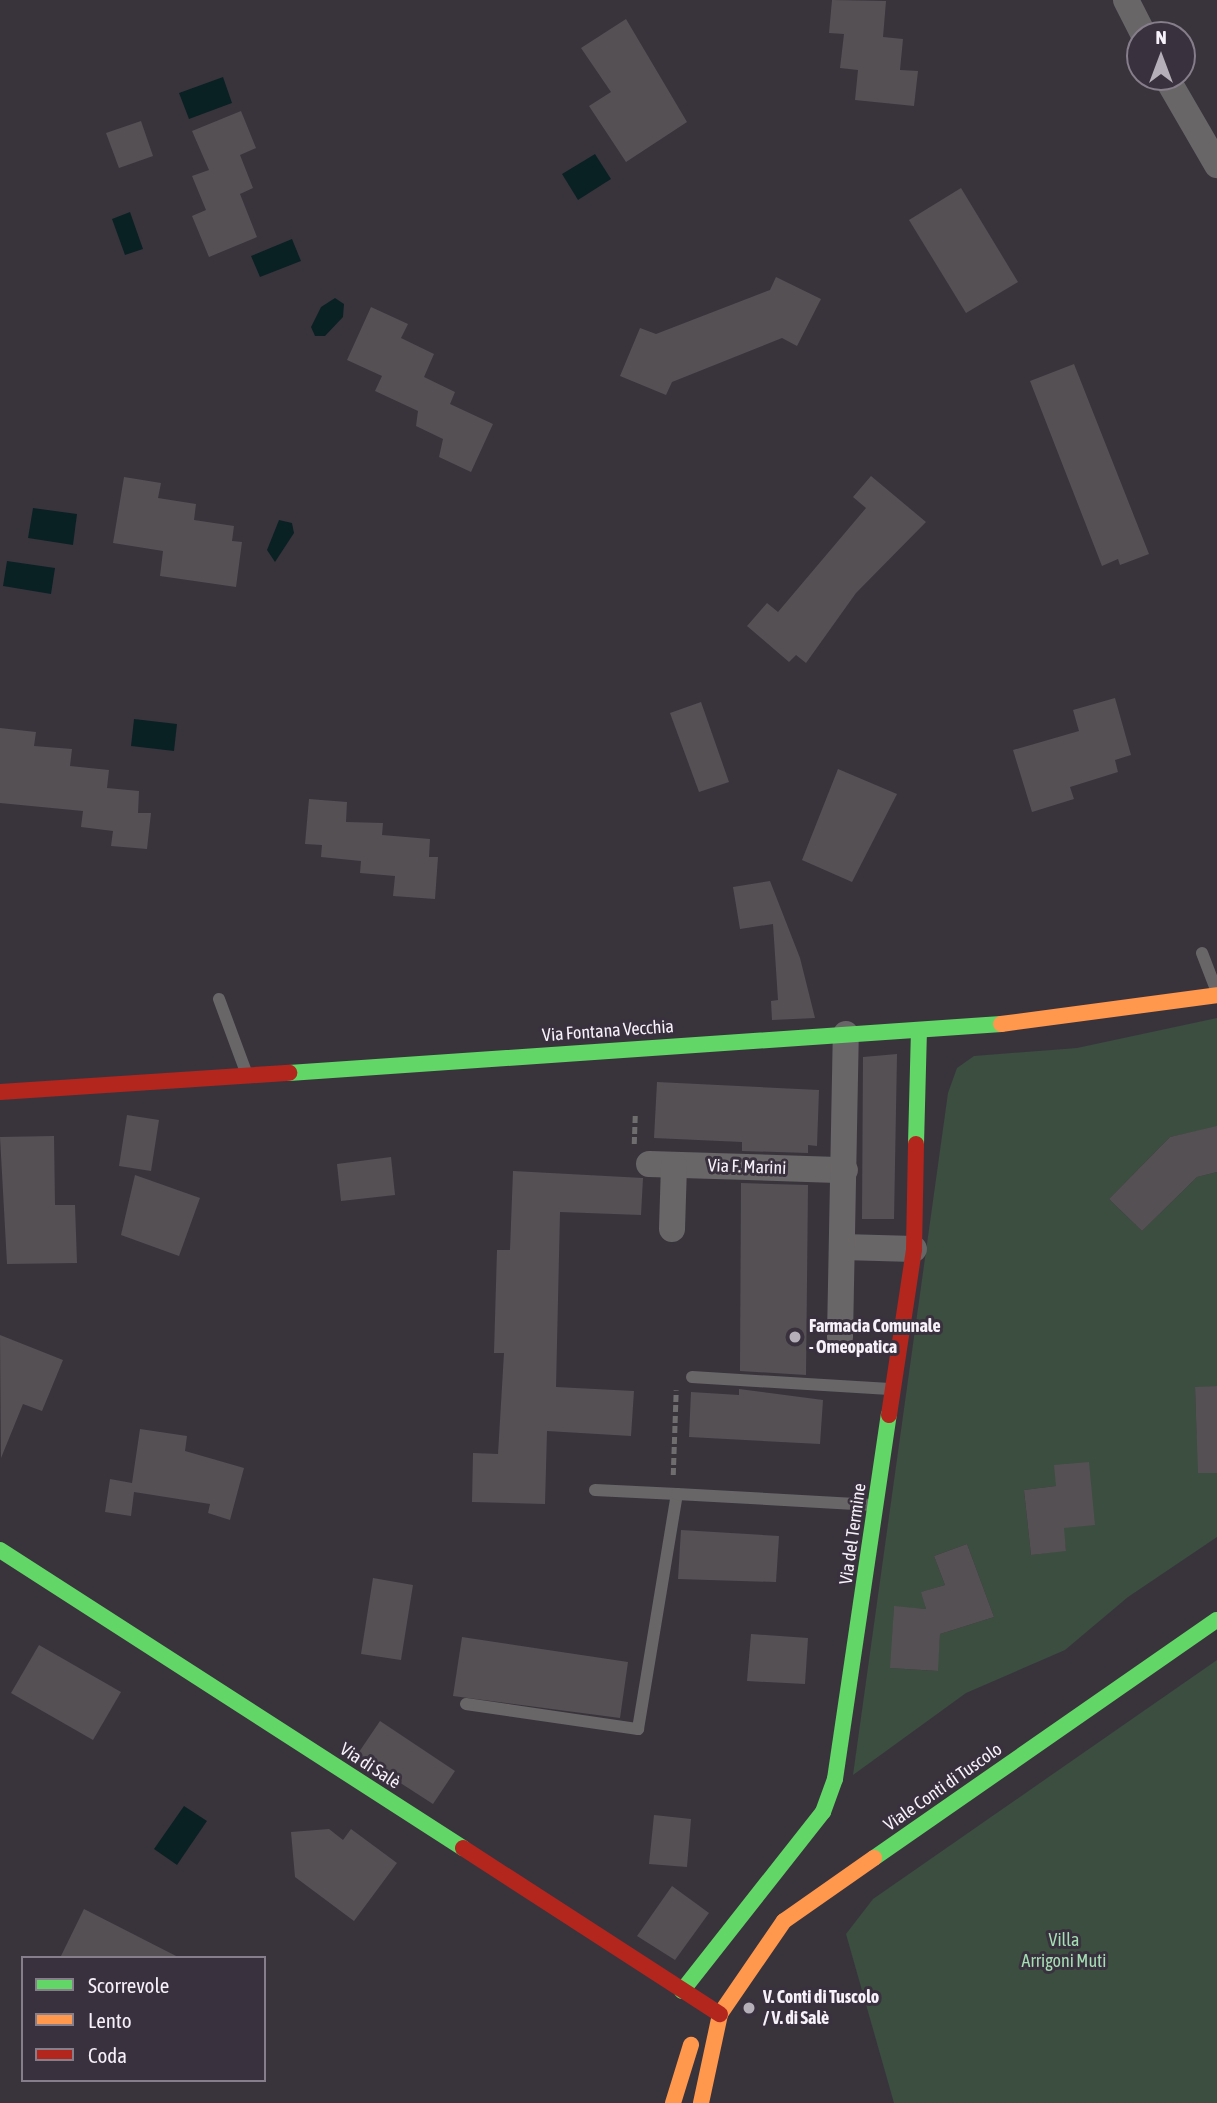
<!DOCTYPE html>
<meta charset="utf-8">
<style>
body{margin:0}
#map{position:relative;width:1217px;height:2103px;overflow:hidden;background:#39343c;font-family:"Asap Condensed",sans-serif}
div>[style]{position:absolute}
.green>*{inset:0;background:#3b4e40}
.water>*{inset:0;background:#0a2124}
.building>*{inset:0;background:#555054}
.path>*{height:4.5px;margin-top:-2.25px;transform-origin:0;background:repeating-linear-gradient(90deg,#6f6d6e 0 7px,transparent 0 10.5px)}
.lane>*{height:12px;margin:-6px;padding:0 6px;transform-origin:6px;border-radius:6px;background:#696667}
.street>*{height:26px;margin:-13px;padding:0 13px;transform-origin:13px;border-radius:13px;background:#696667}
.fast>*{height:16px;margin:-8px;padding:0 8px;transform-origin:8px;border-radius:8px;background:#63d668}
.slow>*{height:16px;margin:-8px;padding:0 8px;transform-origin:8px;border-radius:8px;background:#ff974d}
.jam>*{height:16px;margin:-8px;padding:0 8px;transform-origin:8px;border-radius:8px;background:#b3261e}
.dots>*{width:19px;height:19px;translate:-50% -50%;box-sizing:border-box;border:4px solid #3a313f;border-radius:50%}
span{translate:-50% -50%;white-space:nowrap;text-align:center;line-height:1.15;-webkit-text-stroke:6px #3a313f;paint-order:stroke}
.street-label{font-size:18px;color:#f7f1fa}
.poi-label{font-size:18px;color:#f7f1fa;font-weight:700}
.left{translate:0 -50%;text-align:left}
.park-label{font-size:18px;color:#a4deb3}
.legend{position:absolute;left:21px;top:1956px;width:245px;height:126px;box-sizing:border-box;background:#3a313f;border:2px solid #867e8a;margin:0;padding:9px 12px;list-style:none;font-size:21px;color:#f7f1fa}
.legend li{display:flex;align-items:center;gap:14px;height:35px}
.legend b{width:35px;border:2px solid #867e8a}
.north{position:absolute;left:1126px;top:21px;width:70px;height:70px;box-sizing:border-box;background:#3a313f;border:2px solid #867e8a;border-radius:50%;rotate:0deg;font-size:19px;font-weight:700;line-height:28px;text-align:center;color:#f7f1fa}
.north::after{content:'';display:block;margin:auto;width:24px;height:32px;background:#b4afb8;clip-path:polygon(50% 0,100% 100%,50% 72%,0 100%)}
</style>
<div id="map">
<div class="green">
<div style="clip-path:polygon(evenodd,1217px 1018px,1217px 1127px,1170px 1137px,1109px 1199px,1142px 1231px,1197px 1177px,1217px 1172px,1217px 1386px,1195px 1388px,1197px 1437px,1217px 1437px,1217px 1537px,1128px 1597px,1065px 1650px,966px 1693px,853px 1775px,948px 1093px,957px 1068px,974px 1056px,1077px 1048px,1217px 1018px,1056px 1486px,1066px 1550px,1031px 1555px,1024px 1490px,1056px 1486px,1217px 1018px,967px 1544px,994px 1617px,940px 1634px,937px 1671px,891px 1668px,894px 1607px,926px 1609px,922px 1592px,945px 1585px,934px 1556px,967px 1544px)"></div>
<div style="clip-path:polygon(1217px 1660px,1217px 2103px,894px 2103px,846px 1934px,873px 1899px)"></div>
</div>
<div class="water">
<div style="clip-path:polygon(223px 77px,232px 103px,189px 119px,179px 93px)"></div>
<div style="clip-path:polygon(595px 154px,611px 179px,578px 200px,562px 174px)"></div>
<div style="clip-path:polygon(130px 212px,143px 249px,125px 255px,112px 219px)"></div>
<div style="clip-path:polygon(292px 239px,301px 261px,260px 277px,251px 256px)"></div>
<div style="clip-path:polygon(335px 298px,344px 304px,343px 317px,325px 336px,315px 336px,311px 327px,321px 307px)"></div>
<div style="clip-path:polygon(33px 508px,77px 514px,73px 545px,28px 538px)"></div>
<div style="clip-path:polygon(279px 520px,292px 523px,294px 533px,275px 562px,267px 550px)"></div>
<div style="clip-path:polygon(7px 561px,55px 568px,51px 594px,3px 586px)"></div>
<div style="clip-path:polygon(134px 719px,177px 724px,174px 751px,131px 746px)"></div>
<div style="clip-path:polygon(184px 1806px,207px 1821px,177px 1865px,154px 1849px)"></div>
</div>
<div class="building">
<div style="clip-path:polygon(832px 0,886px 1px,883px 37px,903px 39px,900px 70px,918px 71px,914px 106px,855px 100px,858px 70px,840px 68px,844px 34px,829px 33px)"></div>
<div style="clip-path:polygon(626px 19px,687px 122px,626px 162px,589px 106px,611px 92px,581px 48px)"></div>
<div style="clip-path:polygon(241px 111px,256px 148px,240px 155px,253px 188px,240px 194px,257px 237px,209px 257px,192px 216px,206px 210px,192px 176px,209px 170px,192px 131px)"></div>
<div style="clip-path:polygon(141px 121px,153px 156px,119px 168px,106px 133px)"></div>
<div style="clip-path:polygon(961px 188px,1018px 282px,966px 313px,909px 220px)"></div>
<div style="clip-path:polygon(776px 277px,821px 299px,797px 346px,782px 338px,672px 382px,666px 395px,620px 376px,640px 328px,656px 334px,770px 290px)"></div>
<div style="clip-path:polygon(371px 307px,408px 324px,401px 338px,434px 354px,424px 377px,455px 392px,450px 404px,493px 424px,471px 472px,439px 457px,443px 439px,416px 426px,418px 411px,375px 391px,382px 376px,347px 360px)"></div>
<div style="clip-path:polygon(1074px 364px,1149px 554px,1120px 565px,1118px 559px,1102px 566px,1030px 381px)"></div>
<div style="clip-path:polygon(871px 476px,926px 522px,856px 593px,806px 663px,796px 655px,789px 662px,747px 626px,767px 603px,778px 612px,866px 508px,853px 497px)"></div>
<div style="clip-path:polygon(124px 477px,161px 483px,158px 498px,196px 504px,194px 520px,234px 526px,232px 541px,242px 542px,236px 587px,160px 576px,163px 551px,113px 543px)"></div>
<div style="clip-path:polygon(1115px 698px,1131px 755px,1115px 760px,1118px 772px,1070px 787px,1074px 799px,1032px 812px,1013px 750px,1079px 731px,1073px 710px)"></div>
<div style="clip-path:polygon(701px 702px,729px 782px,699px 792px,670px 713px)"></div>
<div style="clip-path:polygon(0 728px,36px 732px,34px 746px,72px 749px,70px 766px,109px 770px,107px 788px,139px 791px,138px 813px,151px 813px,147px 849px,111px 846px,113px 831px,81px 827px,83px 811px,0 803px)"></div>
<div style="clip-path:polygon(838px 769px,897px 794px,852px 882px,802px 860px)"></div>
<div style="clip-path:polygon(309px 799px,347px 802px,346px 822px,383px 823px,382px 835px,430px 839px,429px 857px,438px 857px,435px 899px,393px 896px,395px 876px,360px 873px,361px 861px,321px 857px,322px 845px,305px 844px)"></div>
<div style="clip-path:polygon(770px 881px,800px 958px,815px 1018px,772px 1020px,771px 1001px,778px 1000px,773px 924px,740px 929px,733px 887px)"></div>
<div style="clip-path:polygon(897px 1054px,894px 1219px,862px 1219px,863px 1057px)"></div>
<div style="clip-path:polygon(657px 1082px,819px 1090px,817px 1146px,808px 1145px,808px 1153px,742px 1151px,742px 1142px,654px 1138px)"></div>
<div style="clip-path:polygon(127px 1115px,159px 1120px,151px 1171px,119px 1166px)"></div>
<div style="clip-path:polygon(1217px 1126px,1217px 1172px,1197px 1177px,1142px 1231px,1109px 1199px,1170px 1137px)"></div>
<div style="clip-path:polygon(54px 1136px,55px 1205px,75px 1205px,77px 1263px,7px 1264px,0 1137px)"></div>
<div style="clip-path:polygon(391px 1157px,395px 1195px,341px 1201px,337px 1164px)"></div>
<div style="clip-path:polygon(513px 1171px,643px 1178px,641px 1215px,560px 1212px,556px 1387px,634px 1391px,631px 1436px,547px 1431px,545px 1504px,472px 1502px,473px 1453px,498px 1454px,504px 1353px,494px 1353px,497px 1250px,510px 1250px)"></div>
<div style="clip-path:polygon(135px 1175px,200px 1198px,179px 1256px,121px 1235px)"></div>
<div style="clip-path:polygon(741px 1183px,808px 1185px,806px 1375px,740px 1371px)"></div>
<div style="clip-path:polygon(0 1335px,63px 1360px,42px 1411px,23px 1404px,1px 1458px)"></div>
<div style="clip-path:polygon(1217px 1386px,1217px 1473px,1198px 1473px,1195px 1387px)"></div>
<div style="clip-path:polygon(739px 1389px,823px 1400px,820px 1444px,689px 1437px,691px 1392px,739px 1395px)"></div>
<div style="clip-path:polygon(140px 1429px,187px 1436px,185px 1451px,244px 1468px,230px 1520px,208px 1513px,210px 1504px,134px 1492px,131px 1516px,105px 1512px,110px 1479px,132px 1483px)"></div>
<div style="clip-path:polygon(1089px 1462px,1095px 1525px,1064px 1528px,1066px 1551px,1031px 1555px,1024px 1490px,1056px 1486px,1054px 1465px)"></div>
<div style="clip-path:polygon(681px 1530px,779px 1536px,776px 1582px,678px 1579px)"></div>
<div style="clip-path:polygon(967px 1544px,994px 1617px,940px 1634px,938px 1671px,890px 1668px,894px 1606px,926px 1609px,921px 1592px,945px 1585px,934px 1556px)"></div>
<div style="clip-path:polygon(373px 1578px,413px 1585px,401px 1660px,361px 1654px)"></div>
<div style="clip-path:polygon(751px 1634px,808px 1638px,805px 1684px,747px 1681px)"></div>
<div style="clip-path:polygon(462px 1637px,628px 1662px,620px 1718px,453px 1696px)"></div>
<div style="clip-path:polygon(39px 1645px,121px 1692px,93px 1740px,11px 1693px)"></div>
<div style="clip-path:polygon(380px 1721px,455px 1771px,433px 1804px,357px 1755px)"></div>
<div style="clip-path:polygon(654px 1815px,691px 1819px,687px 1867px,649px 1864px)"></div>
<div style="clip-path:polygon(329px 1829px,343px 1840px,351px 1829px,397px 1863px,354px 1921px,295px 1877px,291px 1832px)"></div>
<div style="clip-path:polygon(672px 1886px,709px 1913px,675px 1960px,637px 1936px)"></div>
<div style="clip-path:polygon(84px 1909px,180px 1958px,60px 1958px)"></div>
</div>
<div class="path">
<div style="left:634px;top:1144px;width:31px;rotate:-88deg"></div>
<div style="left:673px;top:1475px;width:85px;rotate:-88deg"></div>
</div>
<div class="lane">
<div style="left:1202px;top:953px;width:42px;rotate:69deg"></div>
<div style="left:219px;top:999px;width:78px;rotate:69.7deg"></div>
<div style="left:692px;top:1377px;width:198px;rotate:3.5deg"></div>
<div style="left:595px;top:1490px;width:82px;rotate:2.8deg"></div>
<div style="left:466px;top:1704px;width:174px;rotate:8.3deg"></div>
<div style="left:638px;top:1729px;width:238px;rotate:-80.6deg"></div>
<div style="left:677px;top:1494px;width:196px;rotate:3.2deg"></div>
</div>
<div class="street">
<div style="left:1126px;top:0;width:39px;rotate:63deg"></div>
<div style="left:1166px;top:77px;width:102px;rotate:59.9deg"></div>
<div style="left:649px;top:1164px;width:196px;rotate:1.8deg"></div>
<div style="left:672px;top:1229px;width:64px;rotate:-88.2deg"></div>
<div style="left:843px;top:1247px;width:71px;rotate:1.6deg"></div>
<div style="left:840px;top:1337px;width:303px;rotate:-88.9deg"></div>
</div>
<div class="fast">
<div style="left:289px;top:1073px;width:714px;rotate:-3.94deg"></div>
<div style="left:916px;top:1144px;width:112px;rotate:-88.5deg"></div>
<div style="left:0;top:1550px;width:551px;rotate:32.77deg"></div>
<div style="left:874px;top:1858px;width:417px;rotate:-34.8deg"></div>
<div style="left:682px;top:1991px;width:228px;rotate:-51.8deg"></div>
<div style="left:823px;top:1812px;width:35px;rotate:-70deg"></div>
<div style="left:835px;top:1779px;width:368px;rotate:-81.6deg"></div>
</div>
<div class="slow">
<div style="left:1001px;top:1024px;width:218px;rotate:-7.6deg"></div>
<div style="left:673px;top:2103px;width:61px;rotate:-72.8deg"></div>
<div style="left:701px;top:2103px;width:91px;rotate:-77.9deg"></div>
<div style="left:720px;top:2014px;width:113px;rotate:-55.5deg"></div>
<div style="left:784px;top:1921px;width:110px;rotate:-35deg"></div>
</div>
<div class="jam">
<div style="left:0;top:1092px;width:290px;rotate:-3.8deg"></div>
<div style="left:889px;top:1415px;width:168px;rotate:-81.4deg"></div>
<div style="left:914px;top:1249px;width:105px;rotate:-88.9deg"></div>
<div style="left:463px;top:1848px;width:306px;rotate:32.9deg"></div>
</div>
<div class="dots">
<div style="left:795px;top:1337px;background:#b4afb8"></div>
<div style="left:749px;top:2008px;background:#b4afb8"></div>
</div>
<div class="street-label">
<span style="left:608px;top:1031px;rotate:-4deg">Via Fontana Vecchia</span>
<span style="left:747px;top:1167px;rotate:2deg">Via F. Marini</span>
<span style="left:853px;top:1534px;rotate:-82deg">Via del Termine</span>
<span style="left:370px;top:1766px;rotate:33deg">Via di Salè</span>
<span style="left:943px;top:1787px;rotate:-35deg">Viale Conti di Tuscolo</span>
</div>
<div class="poi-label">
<span class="left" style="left:809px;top:1337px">Farmacia Comunale<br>- Omeopatica</span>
<span class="left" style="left:763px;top:2008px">V. Conti di Tuscolo<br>/ V. di Salè</span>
</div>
<div class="park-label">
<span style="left:1064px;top:1951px">Villa<br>Arrigoni Muti</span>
</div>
<ul class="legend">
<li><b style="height:9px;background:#63d668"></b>Scorrevole</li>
<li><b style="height:9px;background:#ff974d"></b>Lento</li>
<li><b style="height:9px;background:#b3261e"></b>Coda</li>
</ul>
<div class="north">N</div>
</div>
